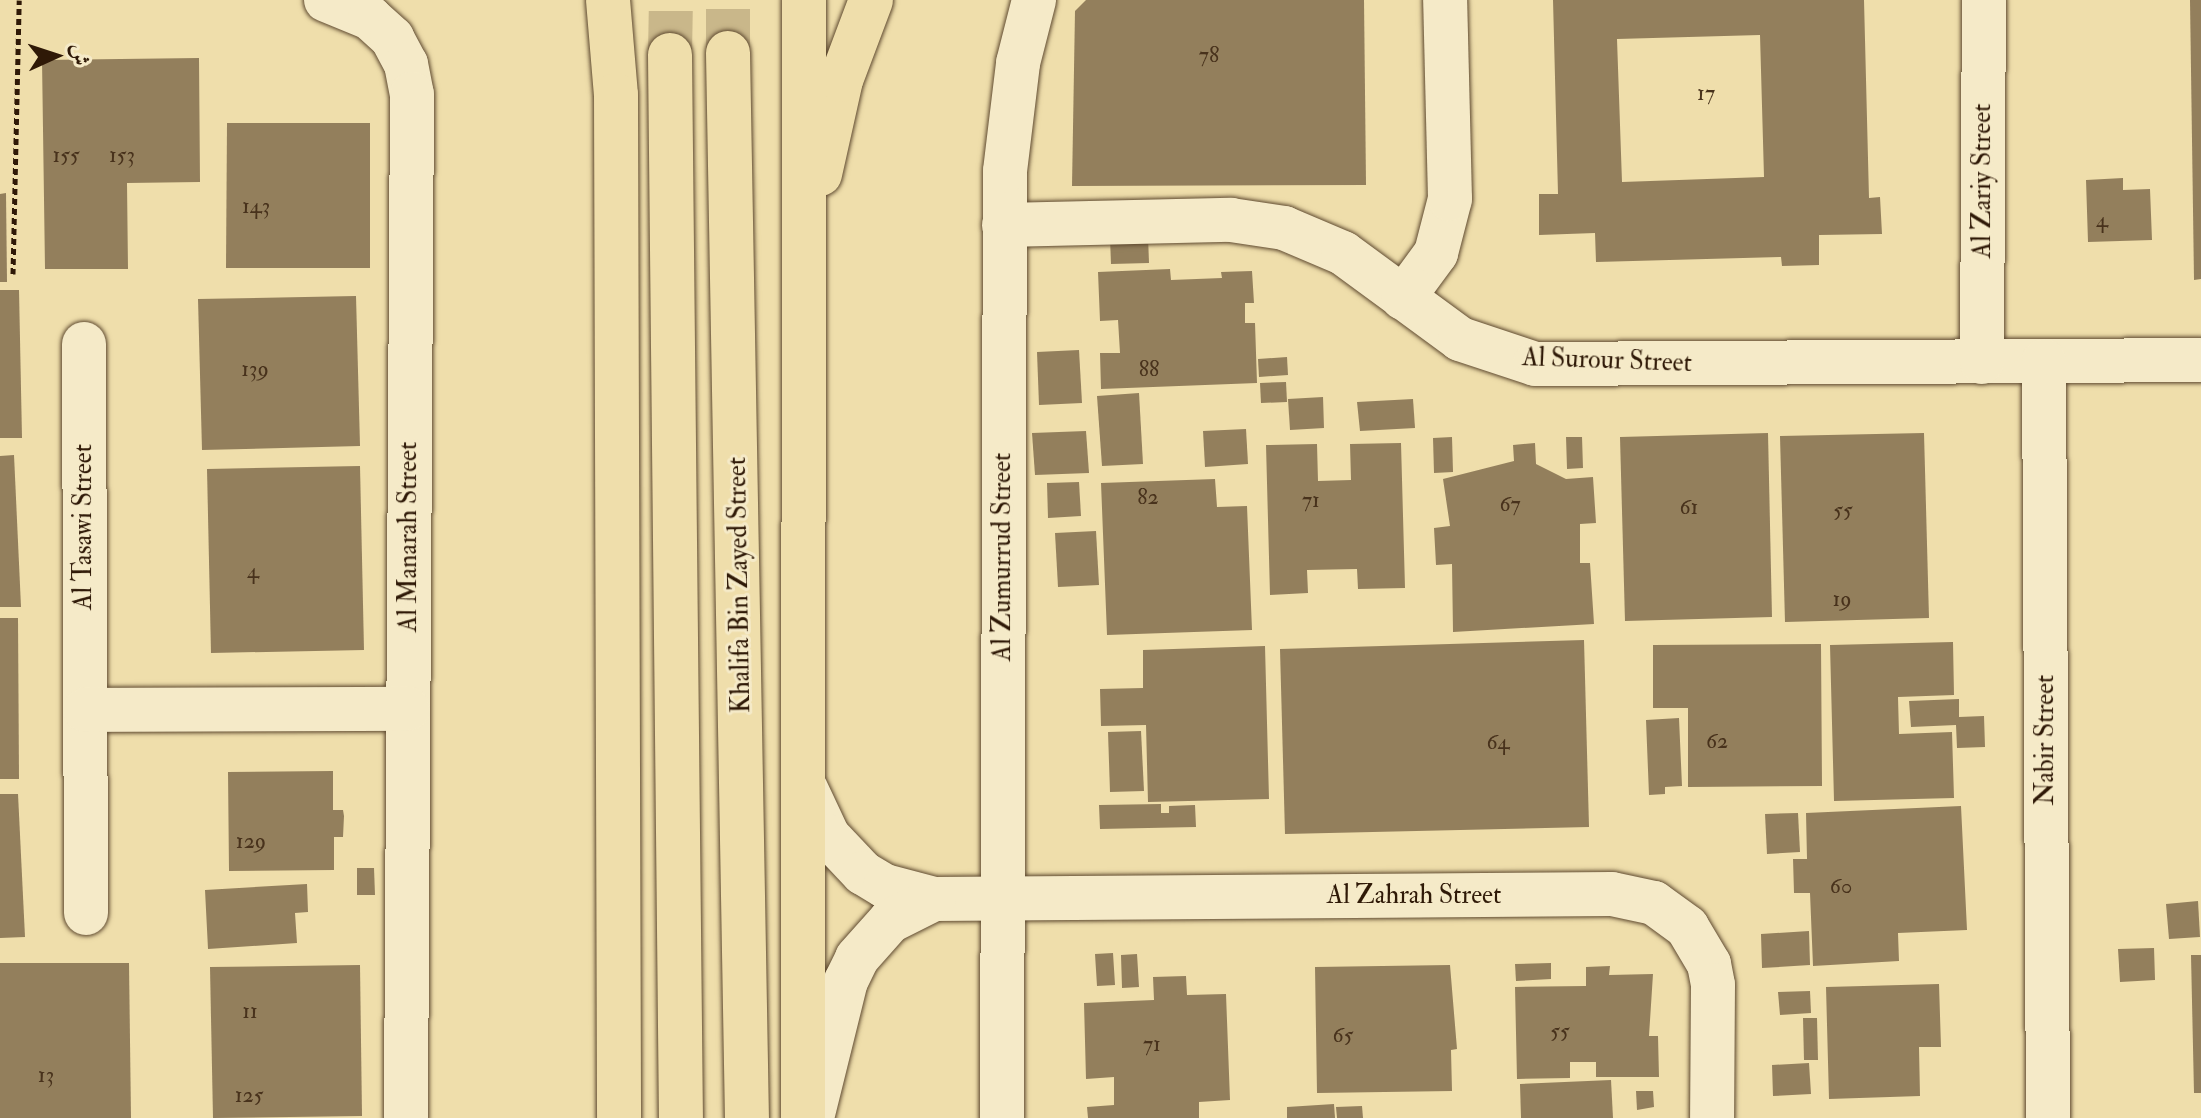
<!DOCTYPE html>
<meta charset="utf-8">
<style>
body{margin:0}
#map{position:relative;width:2201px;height:1118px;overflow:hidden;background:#efdeab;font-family:"IM FELL Double Pica",Amiri,serif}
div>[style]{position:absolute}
.building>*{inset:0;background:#937f5c}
.highway-tunnel>*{height:44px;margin-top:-22px;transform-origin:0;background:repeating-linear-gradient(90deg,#c9b78a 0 44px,transparent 0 66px)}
.path>*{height:5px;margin-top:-2.5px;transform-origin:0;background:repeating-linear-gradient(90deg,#2f1907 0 6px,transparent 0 10px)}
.roads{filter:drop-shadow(0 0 2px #5f4a30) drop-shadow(0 0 2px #5f4a30)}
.minor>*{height:44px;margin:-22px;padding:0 22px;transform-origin:22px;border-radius:22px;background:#f5eac8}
.major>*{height:44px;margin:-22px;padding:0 22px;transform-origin:22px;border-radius:22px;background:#efdeab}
.highway>*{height:44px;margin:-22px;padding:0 22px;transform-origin:22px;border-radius:22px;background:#efdeab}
span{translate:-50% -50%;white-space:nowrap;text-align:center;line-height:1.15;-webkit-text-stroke:6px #f5eac8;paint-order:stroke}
.number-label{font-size:22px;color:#48321c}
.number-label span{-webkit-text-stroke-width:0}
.street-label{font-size:26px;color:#2f1907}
.north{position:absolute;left:16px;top:16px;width:80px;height:80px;-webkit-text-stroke:6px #f5eac8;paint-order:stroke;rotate:87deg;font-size:22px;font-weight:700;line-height:32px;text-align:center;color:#2f1907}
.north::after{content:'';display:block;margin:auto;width:28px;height:36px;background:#2f1907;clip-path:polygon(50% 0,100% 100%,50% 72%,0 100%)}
</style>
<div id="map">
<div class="building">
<div style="clip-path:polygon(1086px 0,1364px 0,1366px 185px,1072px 186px,1075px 11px)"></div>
<div style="clip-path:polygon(evenodd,1553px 0,1864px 0,1869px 198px,1880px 197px,1882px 234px,1819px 235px,1819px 265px,1782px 266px,1781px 257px,1596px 262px,1595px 233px,1539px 235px,1539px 194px,1558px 194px,1553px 0,1760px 35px,1764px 177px,1622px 182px,1617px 39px,1760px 35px)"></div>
<div style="clip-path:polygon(2190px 0,2201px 0,2201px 279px,2194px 280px)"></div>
<div style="clip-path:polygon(199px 58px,200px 182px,127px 183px,128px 269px,45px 269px,42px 60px)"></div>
<div style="clip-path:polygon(227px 123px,370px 123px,370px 268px,226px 268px)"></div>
<div style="clip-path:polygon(2123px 178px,2123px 190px,2150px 189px,2152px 240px,2088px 242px,2086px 180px)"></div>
<div style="clip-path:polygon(6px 193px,7px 282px,0 282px,0 194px)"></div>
<div style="clip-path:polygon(1148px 236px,1149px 263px,1111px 264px,1110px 238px)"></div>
<div style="clip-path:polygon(1170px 269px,1171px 280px,1222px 278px,1221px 272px,1252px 271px,1254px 303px,1245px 303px,1245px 323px,1255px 323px,1257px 383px,1101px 389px,1100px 353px,1120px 353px,1118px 320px,1100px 321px,1098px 272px)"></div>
<div style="clip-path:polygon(0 290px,19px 290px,22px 438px,0 438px)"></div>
<div style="clip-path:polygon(356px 296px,360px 446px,202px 450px,198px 299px)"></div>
<div style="clip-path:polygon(1079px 350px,1082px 403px,1039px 405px,1037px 352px)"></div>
<div style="clip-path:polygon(1287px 357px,1288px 375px,1259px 377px,1258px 359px)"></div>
<div style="clip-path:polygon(1286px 382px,1287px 402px,1261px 403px,1260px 383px)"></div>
<div style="clip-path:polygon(1139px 393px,1143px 464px,1102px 466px,1097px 396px)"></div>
<div style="clip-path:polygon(1323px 397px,1324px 428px,1290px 430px,1288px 399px)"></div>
<div style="clip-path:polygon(1413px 399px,1415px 428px,1360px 431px,1357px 402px)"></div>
<div style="clip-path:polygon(1246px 429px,1248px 464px,1205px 467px,1203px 431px)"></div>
<div style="clip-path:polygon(1086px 431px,1089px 473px,1035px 475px,1032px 433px)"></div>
<div style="clip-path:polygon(1768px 433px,1772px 617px,1625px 621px,1620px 437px)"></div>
<div style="clip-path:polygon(1924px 433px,1929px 618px,1785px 622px,1780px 436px)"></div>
<div style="clip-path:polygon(1452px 437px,1453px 472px,1434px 473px,1433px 438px)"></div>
<div style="clip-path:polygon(1566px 437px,1582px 437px,1583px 468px,1567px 469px)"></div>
<div style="clip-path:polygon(1401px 443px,1405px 588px,1358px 589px,1357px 569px,1307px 570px,1308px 593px,1270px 595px,1266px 445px,1317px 444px,1318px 481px,1351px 480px,1350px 444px)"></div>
<div style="clip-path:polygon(1535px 443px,1536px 464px,1566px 479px,1593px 477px,1596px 523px,1580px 524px,1580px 563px,1590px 563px,1594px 624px,1453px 632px,1452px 564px,1436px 565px,1434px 528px,1450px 526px,1443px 479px,1514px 461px,1513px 445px)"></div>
<div style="clip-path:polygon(14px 455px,21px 607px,0 607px,0 456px)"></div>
<div style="clip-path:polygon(360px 466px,364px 650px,211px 653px,207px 469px)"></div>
<div style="clip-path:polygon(1215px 479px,1217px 507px,1247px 506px,1252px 630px,1107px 635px,1101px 483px)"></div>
<div style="clip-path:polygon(1079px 482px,1081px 516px,1048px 518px,1047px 483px)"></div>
<div style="clip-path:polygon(1096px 531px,1099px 585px,1058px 587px,1055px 533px)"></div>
<div style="clip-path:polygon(0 618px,18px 618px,19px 779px,0 779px)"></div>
<div style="clip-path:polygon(1584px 640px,1589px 827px,1285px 834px,1280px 649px)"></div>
<div style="clip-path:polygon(1953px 642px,1954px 695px,1898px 697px,1899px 734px,1952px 732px,1954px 798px,1834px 801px,1830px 645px)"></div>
<div style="clip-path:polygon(1821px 644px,1822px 786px,1688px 787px,1688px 708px,1653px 708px,1653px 645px)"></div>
<div style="clip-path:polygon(1265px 646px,1269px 799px,1148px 802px,1146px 725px,1101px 726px,1100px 689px,1143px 688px,1143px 650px)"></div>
<div style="clip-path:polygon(1959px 699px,1959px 717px,1984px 716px,1985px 747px,1957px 748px,1956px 725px,1911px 727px,1909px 701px)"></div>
<div style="clip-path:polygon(1679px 718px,1682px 786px,1665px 787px,1665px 794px,1649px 795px,1646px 720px)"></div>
<div style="clip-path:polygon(1141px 731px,1144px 791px,1110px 792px,1108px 732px)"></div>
<div style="clip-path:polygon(333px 771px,333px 810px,343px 810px,344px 816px,343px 837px,334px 837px,334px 870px,229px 871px,228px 772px)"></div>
<div style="clip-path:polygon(0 794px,18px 794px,25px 937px,0 938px)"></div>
<div style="clip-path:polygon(1161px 804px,1161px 813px,1169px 813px,1169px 806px,1195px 805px,1196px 827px,1100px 829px,1099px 805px)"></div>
<div style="clip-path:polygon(1961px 806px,1967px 930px,1898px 933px,1899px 961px,1813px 966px,1810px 893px,1794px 893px,1793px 859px,1807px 859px,1806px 813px)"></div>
<div style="clip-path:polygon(1798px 813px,1800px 852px,1767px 854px,1765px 814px)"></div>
<div style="clip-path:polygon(357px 868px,374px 868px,375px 895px,357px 895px)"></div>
<div style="clip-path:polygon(307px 884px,308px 912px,295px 913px,297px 943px,208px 949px,205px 890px)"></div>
<div style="clip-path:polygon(2198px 901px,2200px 937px,2169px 939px,2166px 904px)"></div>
<div style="clip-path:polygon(1809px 931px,1810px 965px,1762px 968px,1761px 934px)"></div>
<div style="clip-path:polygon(2154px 948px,2155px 980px,2120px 982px,2118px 949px)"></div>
<div style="clip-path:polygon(1113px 953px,1115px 985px,1097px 986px,1095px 954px)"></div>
<div style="clip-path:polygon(1137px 954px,1139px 987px,1122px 988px,1121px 955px)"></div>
<div style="clip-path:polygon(2191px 955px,2201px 955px,2201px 1093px,2194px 1093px)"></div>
<div style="clip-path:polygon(0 963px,129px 963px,131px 1118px,0 1118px)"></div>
<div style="clip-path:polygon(1551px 963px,1551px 979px,1516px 981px,1515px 964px)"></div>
<div style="clip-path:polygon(360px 965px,362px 1116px,213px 1118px,210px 967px)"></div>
<div style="clip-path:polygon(1450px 965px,1457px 1049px,1451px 1050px,1452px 1091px,1317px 1093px,1315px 967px)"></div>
<div style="clip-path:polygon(1610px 966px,1609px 975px,1653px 974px,1649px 1036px,1658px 1036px,1659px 1077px,1596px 1077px,1596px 1062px,1570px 1062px,1570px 1078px,1517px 1079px,1515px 987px,1586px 986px,1586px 967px)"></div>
<div style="clip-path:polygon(1186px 976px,1187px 995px,1226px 994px,1230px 1100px,1199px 1102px,1199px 1118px,1088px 1118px,1087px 1107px,1114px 1105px,1114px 1077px,1086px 1079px,1084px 1003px,1154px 1000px,1153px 977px)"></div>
<div style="clip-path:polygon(1939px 984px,1941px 1047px,1919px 1047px,1920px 1096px,1829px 1099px,1826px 987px)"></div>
<div style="clip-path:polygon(1810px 991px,1811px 1013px,1780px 1015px,1778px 992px)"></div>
<div style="clip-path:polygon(1803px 1018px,1817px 1018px,1818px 1060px,1804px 1060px)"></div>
<div style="clip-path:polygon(1809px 1063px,1811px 1094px,1773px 1096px,1772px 1065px)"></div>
<div style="clip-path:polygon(1611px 1080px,1613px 1118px,1521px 1118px,1520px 1084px)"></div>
<div style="clip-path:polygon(1636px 1091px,1653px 1091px,1654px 1107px,1637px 1110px)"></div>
<div style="clip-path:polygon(1334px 1104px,1335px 1118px,1287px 1118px,1287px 1107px)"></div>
<div style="clip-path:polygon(1362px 1106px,1363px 1118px,1337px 1118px,1336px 1107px)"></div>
</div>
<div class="highway-tunnel">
<div style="left:728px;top:53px;width:53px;rotate:-90deg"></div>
<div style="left:670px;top:55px;width:55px;rotate:-89deg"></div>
</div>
<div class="path">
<div style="left:13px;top:274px;width:274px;rotate:-88.7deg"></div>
</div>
<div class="roads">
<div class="minor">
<div style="left:326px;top:0;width:48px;rotate:22.2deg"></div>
<div style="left:370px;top:18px;width:30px;rotate:42deg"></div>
<div style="left:392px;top:38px;width:30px;rotate:62deg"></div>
<div style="left:406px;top:64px;width:31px;rotate:79deg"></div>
<div style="left:412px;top:94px;width:1024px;rotate:90.34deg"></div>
<div style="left:1004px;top:225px;width:227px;rotate:-1.3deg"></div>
<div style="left:1231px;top:220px;width:54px;rotate:8.6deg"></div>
<div style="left:1284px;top:228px;width:64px;rotate:23deg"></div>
<div style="left:1343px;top:253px;width:145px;rotate:36.3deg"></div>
<div style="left:1460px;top:339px;width:79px;rotate:18.4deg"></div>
<div style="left:1535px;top:364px;width:666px;rotate:-0.34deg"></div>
<div style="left:1403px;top:298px;width:56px;rotate:-53.7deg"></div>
<div style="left:1436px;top:253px;width:56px;rotate:-75.5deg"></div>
<div style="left:1450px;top:199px;width:199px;rotate:-91.4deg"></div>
<div style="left:84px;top:344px;width:569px;rotate:89.8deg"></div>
<div style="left:2044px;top:361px;width:757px;rotate:89.7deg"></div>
<div style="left:1982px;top:362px;width:362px;rotate:-89.7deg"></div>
<div style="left:85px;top:710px;width:323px;rotate:-0.2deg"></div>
<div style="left:806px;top:789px;width:52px;rotate:64.9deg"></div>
<div style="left:828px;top:836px;width:51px;rotate:46.6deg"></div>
<div style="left:863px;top:873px;width:26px;rotate:31deg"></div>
<div style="left:885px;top:886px;width:51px;rotate:14.9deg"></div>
<div style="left:934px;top:899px;width:678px;rotate:-0.42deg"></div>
<div style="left:1612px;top:894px;width:43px;rotate:12.1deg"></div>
<div style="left:1654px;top:903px;width:41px;rotate:36deg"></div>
<div style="left:1687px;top:927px;width:43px;rotate:59.3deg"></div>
<div style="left:1709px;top:964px;width:21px;rotate:79deg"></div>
<div style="left:1713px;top:985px;width:133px;rotate:90.4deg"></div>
<div style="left:812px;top:1118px;width:141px;rotate:-76.1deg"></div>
<div style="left:846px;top:981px;width:25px;rotate:-64deg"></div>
<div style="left:857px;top:958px;width:50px;rotate:-48.3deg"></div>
<div style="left:890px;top:921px;width:49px;rotate:-26.6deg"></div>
<div style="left:1002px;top:1118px;width:947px;rotate:-89.82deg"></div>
<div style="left:1005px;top:171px;width:109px;rotate:-83.1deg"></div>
<div style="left:1018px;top:63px;width:65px;rotate:-75.7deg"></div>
</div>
<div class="major">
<div style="left:608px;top:0;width:95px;rotate:85.2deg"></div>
<div style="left:616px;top:95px;width:1023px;rotate:89.83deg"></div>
<div style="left:820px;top:174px;width:96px;rotate:-77.4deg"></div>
<div style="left:841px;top:80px;width:85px;rotate:-69.4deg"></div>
<div style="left:803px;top:1118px;width:1118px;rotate:-89.95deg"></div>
</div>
<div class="highway">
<div style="left:728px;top:53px;width:1065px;rotate:88.98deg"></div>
<div style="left:670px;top:55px;width:1063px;rotate:89.41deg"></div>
</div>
</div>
<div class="number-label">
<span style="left:1209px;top:56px">78</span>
<span style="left:1706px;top:94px">17</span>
<span style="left:66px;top:156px">155</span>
<span style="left:122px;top:156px">153</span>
<span style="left:256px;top:207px">143</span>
<span style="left:2102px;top:221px">4</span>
<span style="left:255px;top:370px">139</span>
<span style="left:1149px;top:370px">88</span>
<span style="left:1148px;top:498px">82</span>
<span style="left:1311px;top:501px">71</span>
<span style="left:1510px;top:505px">67</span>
<span style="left:1689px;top:508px">61</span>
<span style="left:1843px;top:511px">55</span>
<span style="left:253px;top:572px">4</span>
<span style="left:1842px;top:600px">19</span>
<span style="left:1717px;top:742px">62</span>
<span style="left:1498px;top:743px">64</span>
<span style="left:251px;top:842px">129</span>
<span style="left:1841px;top:887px">60</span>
<span style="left:250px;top:1012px">11</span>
<span style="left:1560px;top:1032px">55</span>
<span style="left:1343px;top:1036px">65</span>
<span style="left:1152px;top:1045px">71</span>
<span style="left:46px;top:1076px">13</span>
<span style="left:249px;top:1096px">125</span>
</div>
<div class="street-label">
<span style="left:1983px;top:181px;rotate:-90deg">Al Zariy Street</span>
<span style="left:1607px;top:361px;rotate:2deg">Al Surour Street</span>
<span style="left:84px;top:527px;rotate:-90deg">Al Tasawi Street</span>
<span style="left:409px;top:537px;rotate:-90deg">Al Manarah Street</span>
<span style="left:1003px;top:557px;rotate:-90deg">Al Zumurrud Street</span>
<span style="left:740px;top:585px;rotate:-91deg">Khalifa Bin Zayed Street</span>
<span style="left:2046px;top:740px;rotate:-90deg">Nabir Street</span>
<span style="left:1414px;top:896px">Al Zahrah Street</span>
</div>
<div class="north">ش</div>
</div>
